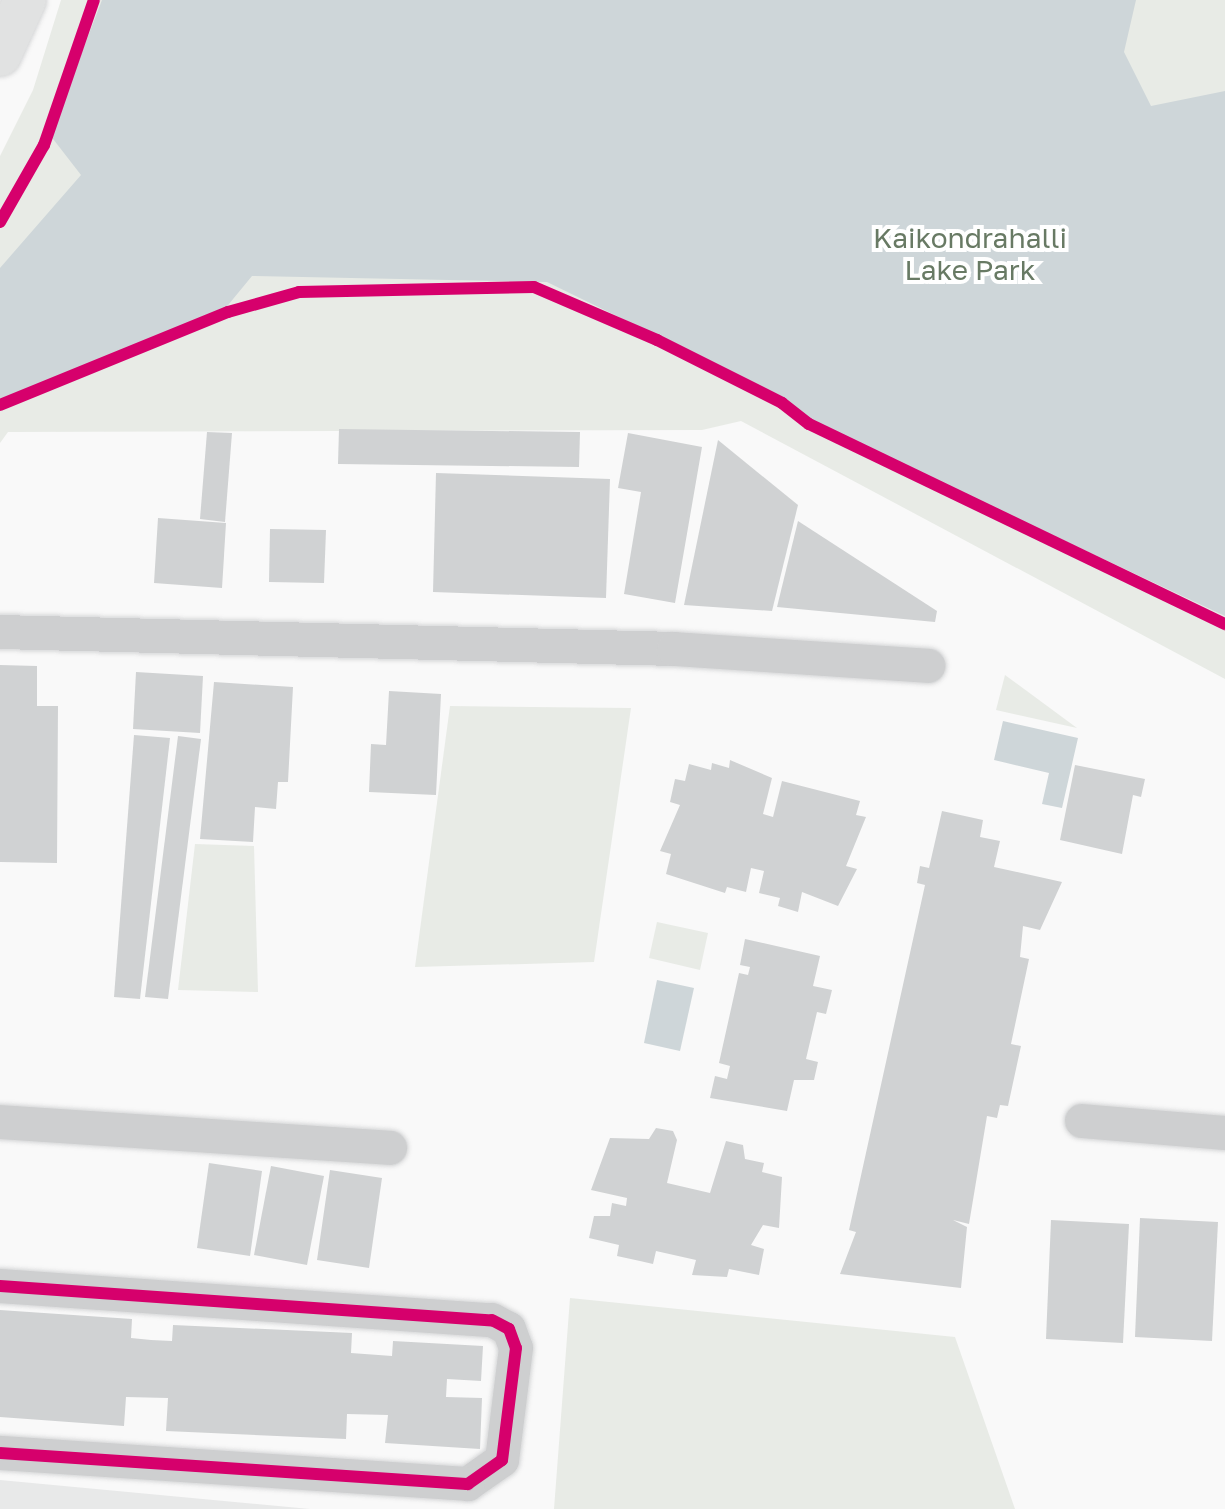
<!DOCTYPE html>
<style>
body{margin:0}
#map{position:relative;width:1225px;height:1509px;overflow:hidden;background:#f9f9f9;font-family:"Golos Text",sans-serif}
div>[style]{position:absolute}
.built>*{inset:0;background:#e8e9e9}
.green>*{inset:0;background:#e8ebe6}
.water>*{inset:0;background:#ced6d9}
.building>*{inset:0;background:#d0d2d3}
.roads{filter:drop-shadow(0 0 2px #d5d6d7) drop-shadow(0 0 2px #d5d6d7)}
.minor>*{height:34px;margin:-17px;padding:0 17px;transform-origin:17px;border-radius:17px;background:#cecfd0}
.major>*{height:42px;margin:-21px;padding:0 21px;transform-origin:21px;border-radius:21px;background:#e1e2e2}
.cycleway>*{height:12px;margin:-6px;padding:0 6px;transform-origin:6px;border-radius:6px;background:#d6006c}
span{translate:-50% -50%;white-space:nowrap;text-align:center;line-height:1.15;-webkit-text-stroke:8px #fff;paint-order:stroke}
.park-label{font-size:28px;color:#687a64}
</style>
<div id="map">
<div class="built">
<div style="clip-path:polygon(0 1480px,310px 1509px,0 1509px)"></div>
</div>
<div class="green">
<div style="clip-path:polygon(61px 0,1225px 0,1225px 679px,741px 421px,702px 430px,8px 432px,0 443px,0 156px,33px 90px)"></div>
<div style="clip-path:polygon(1005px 675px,1077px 728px,996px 710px)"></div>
<div style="clip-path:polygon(450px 706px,631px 708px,594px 962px,415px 967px)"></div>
<div style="clip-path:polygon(195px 844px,254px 846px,258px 992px,178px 990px)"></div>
<div style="clip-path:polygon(657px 922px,708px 933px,700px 970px,649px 958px)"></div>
<div style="clip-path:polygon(570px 1298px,955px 1337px,1015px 1509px,554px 1509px)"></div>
</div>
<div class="water">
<div style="clip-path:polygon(102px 0,1136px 0,1124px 52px,1151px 106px,1225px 91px,1225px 616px,816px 424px,783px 397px,547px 282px,252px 276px,224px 310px,0 400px,0 268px,81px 175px,50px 135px)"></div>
<div style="clip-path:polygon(1003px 721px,1078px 738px,1062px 808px,1042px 804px,1049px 773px,994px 760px)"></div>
<div style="clip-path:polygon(657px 980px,694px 988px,680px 1051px,644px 1043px)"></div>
</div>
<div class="building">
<div style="clip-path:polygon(339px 429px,580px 432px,579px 467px,338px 464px)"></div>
<div style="clip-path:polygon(207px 432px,232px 433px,225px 522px,200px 519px)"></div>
<div style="clip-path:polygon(628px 433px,702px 447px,675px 603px,624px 594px,641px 492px,618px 488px)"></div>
<div style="clip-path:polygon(718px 440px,798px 505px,772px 611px,684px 605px)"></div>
<div style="clip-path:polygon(436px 473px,610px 479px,606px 598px,433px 592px)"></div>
<div style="clip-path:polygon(158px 518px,226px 523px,222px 588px,154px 583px)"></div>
<div style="clip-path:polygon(798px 521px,937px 611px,935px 622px,777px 607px)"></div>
<div style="clip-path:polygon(270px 529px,326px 530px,324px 583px,269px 582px)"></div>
<div style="clip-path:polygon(0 665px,37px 666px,37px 706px,58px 706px,57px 863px,0 862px)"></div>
<div style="clip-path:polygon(136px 672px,203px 676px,200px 733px,133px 729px)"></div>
<div style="clip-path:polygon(214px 682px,293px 687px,288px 782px,278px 782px,276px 809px,255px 807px,253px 842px,200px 839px)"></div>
<div style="clip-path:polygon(389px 691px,441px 694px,436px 795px,369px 792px,371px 744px,386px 745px)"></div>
<div style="clip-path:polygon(134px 735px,170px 738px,140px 999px,114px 997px)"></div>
<div style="clip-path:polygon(178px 736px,201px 739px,168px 999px,145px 997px)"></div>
<div style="clip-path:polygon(730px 760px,772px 778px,763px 814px,773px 817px,782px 781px,860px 801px,856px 815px,866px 817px,846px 866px,857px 869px,838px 906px,802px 892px,798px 912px,778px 906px,780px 898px,759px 893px,764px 871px,751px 868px,746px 892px,727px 887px,725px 893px,666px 874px,671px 854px,660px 851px,680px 805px,670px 802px,675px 779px,685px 781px,689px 764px,711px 770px,712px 763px,729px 768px)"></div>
<div style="clip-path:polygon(1075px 765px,1145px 779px,1141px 797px,1133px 795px,1122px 854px,1060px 840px)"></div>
<div style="clip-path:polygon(942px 811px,983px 820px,980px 837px,1000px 841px,994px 867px,1062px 882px,1040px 930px,1023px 926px,1020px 957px,1029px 959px,1011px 1044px,1021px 1046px,1008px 1106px,1000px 1105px,997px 1118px,987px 1116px,969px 1224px,953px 1220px,967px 1227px,961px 1288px,840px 1274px,856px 1232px,849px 1230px,925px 885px,917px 883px,920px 866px,929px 868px)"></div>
<div style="clip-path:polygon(745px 939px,820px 956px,813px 986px,832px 990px,826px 1014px,817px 1012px,806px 1059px,818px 1062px,814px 1080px,794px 1080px,787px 1111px,710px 1098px,715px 1076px,727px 1079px,730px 1066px,719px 1063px,739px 973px,748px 975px,750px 967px,740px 965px)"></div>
<div style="clip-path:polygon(656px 1128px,673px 1131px,677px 1140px,667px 1183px,710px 1193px,726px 1141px,743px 1145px,745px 1159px,764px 1163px,762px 1172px,782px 1177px,779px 1228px,763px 1225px,751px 1245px,764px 1249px,759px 1275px,729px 1269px,727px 1277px,692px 1275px,696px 1260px,656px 1251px,653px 1264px,640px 1261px,617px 1256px,619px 1245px,589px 1238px,594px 1216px,610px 1216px,612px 1203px,626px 1206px,627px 1198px,591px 1190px,610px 1138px,649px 1139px)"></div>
<div style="clip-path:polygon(209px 1163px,262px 1171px,250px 1256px,197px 1248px)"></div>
<div style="clip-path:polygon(271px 1166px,324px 1176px,307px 1265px,254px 1255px)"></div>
<div style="clip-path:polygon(330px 1170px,382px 1178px,369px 1268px,317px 1260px)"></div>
<div style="clip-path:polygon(1140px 1218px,1218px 1222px,1212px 1341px,1135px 1337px)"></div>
<div style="clip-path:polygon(1051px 1220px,1129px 1224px,1123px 1343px,1046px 1339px)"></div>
<div style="clip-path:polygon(0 1310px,132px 1319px,131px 1338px,151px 1340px,172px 1341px,173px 1325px,352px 1333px,351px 1353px,392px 1356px,393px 1341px,483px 1346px,481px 1381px,447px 1379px,446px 1397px,482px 1398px,480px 1449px,385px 1443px,388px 1415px,347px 1414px,346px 1439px,166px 1431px,168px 1398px,126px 1397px,124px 1426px,0 1417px)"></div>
</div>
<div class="roads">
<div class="minor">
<div style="left:0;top:632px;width:674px;rotate:1.44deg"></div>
<div style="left:674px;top:649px;width:255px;rotate:3.8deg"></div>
<div style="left:1082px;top:1121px;width:144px;rotate:4.8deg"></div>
<div style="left:0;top:1122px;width:391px;rotate:3.8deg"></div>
<div style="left:0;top:1286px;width:493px;rotate:4deg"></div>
<div style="left:492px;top:1320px;width:19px;rotate:28deg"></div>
<div style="left:509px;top:1329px;width:20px;rotate:70deg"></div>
<div style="left:516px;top:1348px;width:113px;rotate:97.1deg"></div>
<div style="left:502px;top:1460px;width:42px;rotate:144.8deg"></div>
<div style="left:468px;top:1484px;width:469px;rotate:-176.2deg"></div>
</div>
<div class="major">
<div style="left:0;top:55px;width:60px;rotate:-65.6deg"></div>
</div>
</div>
<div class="cycleway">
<div style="left:0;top:222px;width:89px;rotate:-60.3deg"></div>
<div style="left:44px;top:145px;width:153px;rotate:-71deg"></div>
<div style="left:0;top:405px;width:246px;rotate:-22.2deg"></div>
<div style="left:228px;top:312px;width:74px;rotate:-15.7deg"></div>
<div style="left:299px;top:292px;width:235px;rotate:-1.2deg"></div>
<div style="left:534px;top:287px;width:134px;rotate:23.3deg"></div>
<div style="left:657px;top:340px;width:140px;rotate:26.7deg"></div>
<div style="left:782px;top:403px;width:34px;rotate:38deg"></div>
<div style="left:809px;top:424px;width:462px;rotate:25.7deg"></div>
<div style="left:0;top:1286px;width:493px;rotate:4deg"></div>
<div style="left:492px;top:1320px;width:19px;rotate:28deg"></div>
<div style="left:509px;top:1329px;width:20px;rotate:70deg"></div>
<div style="left:516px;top:1348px;width:113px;rotate:97.1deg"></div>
<div style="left:502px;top:1460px;width:42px;rotate:144.8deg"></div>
<div style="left:468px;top:1484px;width:469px;rotate:-176.2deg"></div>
</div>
<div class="park-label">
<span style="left:970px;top:254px">Kaikondrahalli<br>Lake Park</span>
</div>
</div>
